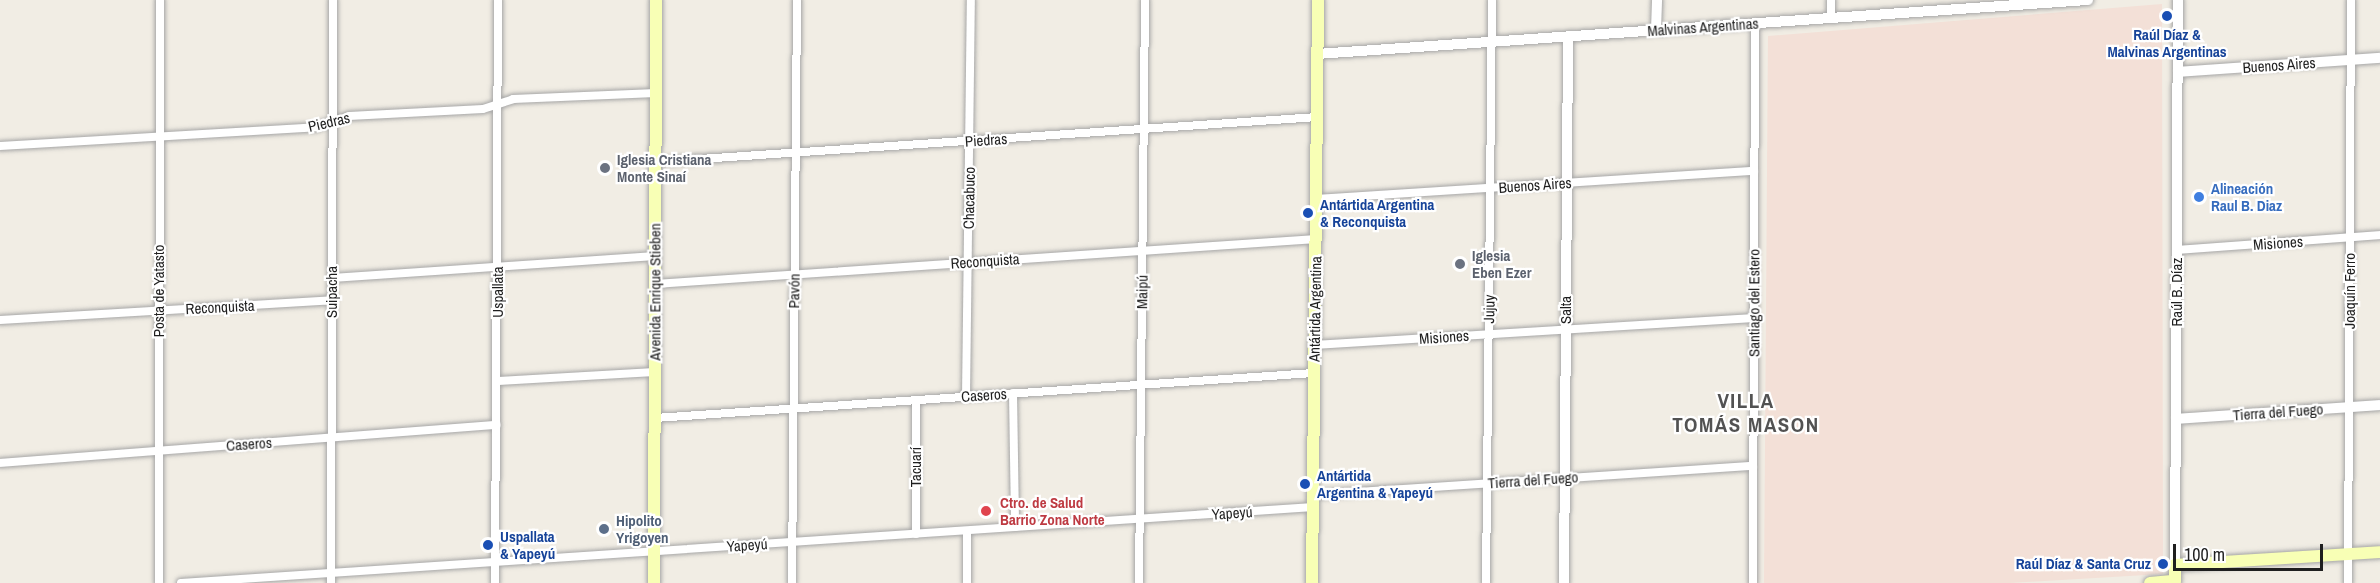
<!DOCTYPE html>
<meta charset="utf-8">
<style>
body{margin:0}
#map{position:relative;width:2380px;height:583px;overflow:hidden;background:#f1ede4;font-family:"Archivo Narrow",sans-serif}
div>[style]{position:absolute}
.military>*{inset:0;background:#f3e0d7}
.roads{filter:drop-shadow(0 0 2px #a6a6a6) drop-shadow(0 0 2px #a6a6a6)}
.minor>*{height:8px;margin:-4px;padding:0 4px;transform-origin:4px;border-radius:4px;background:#fff}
.tertiary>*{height:10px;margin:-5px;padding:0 5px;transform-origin:5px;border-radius:5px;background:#fff}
.secondary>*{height:12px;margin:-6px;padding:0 6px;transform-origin:6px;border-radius:6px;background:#f8ffb5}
.dots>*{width:16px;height:16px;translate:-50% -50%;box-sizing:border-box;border:3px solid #fff;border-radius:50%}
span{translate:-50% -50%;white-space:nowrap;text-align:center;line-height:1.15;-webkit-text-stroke:4.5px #fff;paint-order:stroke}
.street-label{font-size:15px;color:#1f1f1f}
.transit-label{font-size:15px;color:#164399;font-weight:700}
.left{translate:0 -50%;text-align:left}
.right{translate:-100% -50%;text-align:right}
.worship-label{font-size:15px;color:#5b616d;font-weight:700}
.shop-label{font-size:15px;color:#366cbe;font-weight:700}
.health-label{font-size:15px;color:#be3a42;font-weight:700}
.service-label{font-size:15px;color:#4e5e75;font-weight:700}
.district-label{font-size:21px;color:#525252;font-weight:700;letter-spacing:1.5px}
.scale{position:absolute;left:2173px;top:544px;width:150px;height:27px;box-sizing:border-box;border:3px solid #1f1f1f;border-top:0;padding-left:8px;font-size:18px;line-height:21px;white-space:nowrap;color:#1f1f1f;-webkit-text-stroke:4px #fff;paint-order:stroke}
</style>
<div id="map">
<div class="military">
<div style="clip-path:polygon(2162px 4px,2163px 574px,2010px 583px,1764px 583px,1768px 36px)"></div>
</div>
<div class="roads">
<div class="minor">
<div style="left:1831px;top:18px;width:18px;rotate:-90deg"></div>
<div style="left:0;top:146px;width:317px;rotate:-3.4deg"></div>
<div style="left:316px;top:127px;width:35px;rotate:-18deg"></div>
<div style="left:349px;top:116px;width:134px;rotate:-3deg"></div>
<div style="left:483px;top:109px;width:32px;rotate:-18deg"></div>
<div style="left:513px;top:99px;width:143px;rotate:-2.4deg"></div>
<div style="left:656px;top:162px;width:663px;rotate:-3.89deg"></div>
<div style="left:1316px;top:199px;width:439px;rotate:-3.7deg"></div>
<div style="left:2177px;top:250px;width:204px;rotate:-4.2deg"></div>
<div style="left:332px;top:278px;width:324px;rotate:-3.9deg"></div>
<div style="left:655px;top:284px;width:663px;rotate:-3.89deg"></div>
<div style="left:0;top:320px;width:333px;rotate:-3.4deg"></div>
<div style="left:1314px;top:345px;width:441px;rotate:-3.5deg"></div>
<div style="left:498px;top:381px;width:157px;rotate:-3.3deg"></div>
<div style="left:1013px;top:393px;width:134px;rotate:89.1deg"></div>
<div style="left:966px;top:397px;width:397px;rotate:-89.3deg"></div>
<div style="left:916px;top:400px;width:134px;rotate:90deg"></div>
<div style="left:655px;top:418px;width:661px;rotate:-3.91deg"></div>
<div style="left:0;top:463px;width:498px;rotate:-4.4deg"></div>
<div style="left:1313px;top:495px;width:441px;rotate:-3.8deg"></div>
<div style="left:159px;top:583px;width:583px;rotate:-89.9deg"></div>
<div style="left:181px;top:583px;width:1135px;rotate:-3.84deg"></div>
<div style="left:331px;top:583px;width:583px;rotate:-89.8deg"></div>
<div style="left:495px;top:583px;width:583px;rotate:-89.71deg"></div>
<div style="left:792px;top:583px;width:583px;rotate:-89.51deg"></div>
<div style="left:967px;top:583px;width:52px;rotate:-90deg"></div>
<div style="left:1139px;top:583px;width:583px;rotate:-89.41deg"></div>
<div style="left:1486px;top:583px;width:583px;rotate:-89.41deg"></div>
<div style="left:1753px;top:583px;width:560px;rotate:-89.8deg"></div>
<div style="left:2348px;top:583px;width:583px;rotate:-89.71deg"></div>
</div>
<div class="tertiary">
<div style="left:1656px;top:30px;width:30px;rotate:-88deg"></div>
<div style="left:1317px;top:54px;width:773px;rotate:-4.01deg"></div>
<div style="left:2178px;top:72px;width:202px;rotate:-4deg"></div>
<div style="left:2176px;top:419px;width:204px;rotate:-3.9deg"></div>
<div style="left:2175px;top:565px;width:565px;rotate:-89.7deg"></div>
<div style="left:1564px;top:583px;width:546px;rotate:-89.58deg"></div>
</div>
<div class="secondary">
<div style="left:654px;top:583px;width:583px;rotate:-89.8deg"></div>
<div style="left:1312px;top:583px;width:583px;rotate:-89.41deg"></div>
<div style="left:2150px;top:583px;width:25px;rotate:-5deg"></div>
<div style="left:2175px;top:581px;width:16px;rotate:-90deg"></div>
<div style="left:2175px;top:565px;width:205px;rotate:-3.6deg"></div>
</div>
</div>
<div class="dots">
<div style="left:2167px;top:16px;background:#1a4fb4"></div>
<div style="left:605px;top:168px;background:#6b7280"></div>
<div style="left:2199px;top:197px;background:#3f7fe0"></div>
<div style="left:1308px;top:213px;background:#1a4fb4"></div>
<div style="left:1460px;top:264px;background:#6b7280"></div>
<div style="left:1305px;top:484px;background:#1a4fb4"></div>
<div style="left:986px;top:511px;background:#e0444e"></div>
<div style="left:604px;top:529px;background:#5c6f8a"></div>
<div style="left:488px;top:545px;background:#1a4fb4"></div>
<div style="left:2163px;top:564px;background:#1a4fb4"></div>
</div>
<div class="street-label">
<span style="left:1703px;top:27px;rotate:-4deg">Malvinas Argentinas</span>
<span style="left:2279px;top:65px;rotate:-4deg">Buenos Aires</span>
<span style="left:329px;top:122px;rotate:-13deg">Piedras</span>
<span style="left:986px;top:140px;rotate:-4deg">Piedras</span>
<span style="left:1535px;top:185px;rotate:-4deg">Buenos Aires</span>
<span style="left:969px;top:198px;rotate:-89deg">Chacabuco</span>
<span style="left:2278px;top:243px;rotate:-4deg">Misiones</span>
<span style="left:985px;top:261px;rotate:-4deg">Reconquista</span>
<span style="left:159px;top:291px;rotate:-90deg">Posta de Yatasto</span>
<span style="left:794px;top:291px;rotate:-89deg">Pavón</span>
<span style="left:2350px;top:291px;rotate:-90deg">Joaquín Ferro</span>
<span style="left:332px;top:292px;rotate:-90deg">Suipacha</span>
<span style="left:498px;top:292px;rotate:-90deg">Uspallata</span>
<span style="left:655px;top:292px;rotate:-90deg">Avenida Enrique Stieben</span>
<span style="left:1142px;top:292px;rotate:-89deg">Maipú</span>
<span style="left:2177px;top:292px;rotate:-90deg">Raúl B. Díaz</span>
<span style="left:1754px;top:303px;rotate:-90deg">Santiago del Estero</span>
<span style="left:220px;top:307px;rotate:-3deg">Reconquista</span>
<span style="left:1315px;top:309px;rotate:-89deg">Antártida Argentina</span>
<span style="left:1489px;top:309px;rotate:-89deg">Jujuy</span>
<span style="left:1566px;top:310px;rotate:-90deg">Salta</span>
<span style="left:1444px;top:337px;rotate:-4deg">Misiones</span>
<span style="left:984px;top:395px;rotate:-4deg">Caseros</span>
<span style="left:2278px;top:412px;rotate:-4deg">Tierra del Fuego</span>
<span style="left:249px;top:444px;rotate:-4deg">Caseros</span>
<span style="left:916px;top:467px;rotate:-90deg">Tacuarí</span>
<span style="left:1533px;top:480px;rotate:-4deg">Tierra del Fuego</span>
<span style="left:1232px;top:513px;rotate:-4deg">Yapeyú</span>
<span style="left:747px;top:545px;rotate:-4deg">Yapeyú</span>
</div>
<div class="transit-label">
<span style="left:2167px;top:43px">Raúl Díaz &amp;<br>Malvinas Argentinas</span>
<span class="left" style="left:1320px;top:213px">Antártida Argentina<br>&amp; Reconquista</span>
<span class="left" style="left:1317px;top:484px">Antártida<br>Argentina &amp; Yapeyú</span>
<span class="left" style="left:500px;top:545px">Uspallata<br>&amp; Yapeyú</span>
<span class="right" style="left:2151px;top:564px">Raúl Díaz &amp; Santa Cruz</span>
</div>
<div class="worship-label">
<span class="left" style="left:617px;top:168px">Iglesia Cristiana<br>Monte Sinaí</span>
<span class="left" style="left:1472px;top:264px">Iglesia<br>Eben Ezer</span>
</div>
<div class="shop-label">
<span class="left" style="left:2211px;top:197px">Alineación<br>Raul B. Diaz</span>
</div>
<div class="health-label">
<span class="left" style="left:1000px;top:511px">Ctro. de Salud<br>Barrio Zona Norte</span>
</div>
<div class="service-label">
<span class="left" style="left:616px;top:529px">Hipolito<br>Yrigoyen</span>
</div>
<div class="district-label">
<span style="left:1746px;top:413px">VILLA<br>TOMÁS MASON</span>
</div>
<div class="scale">100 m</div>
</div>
